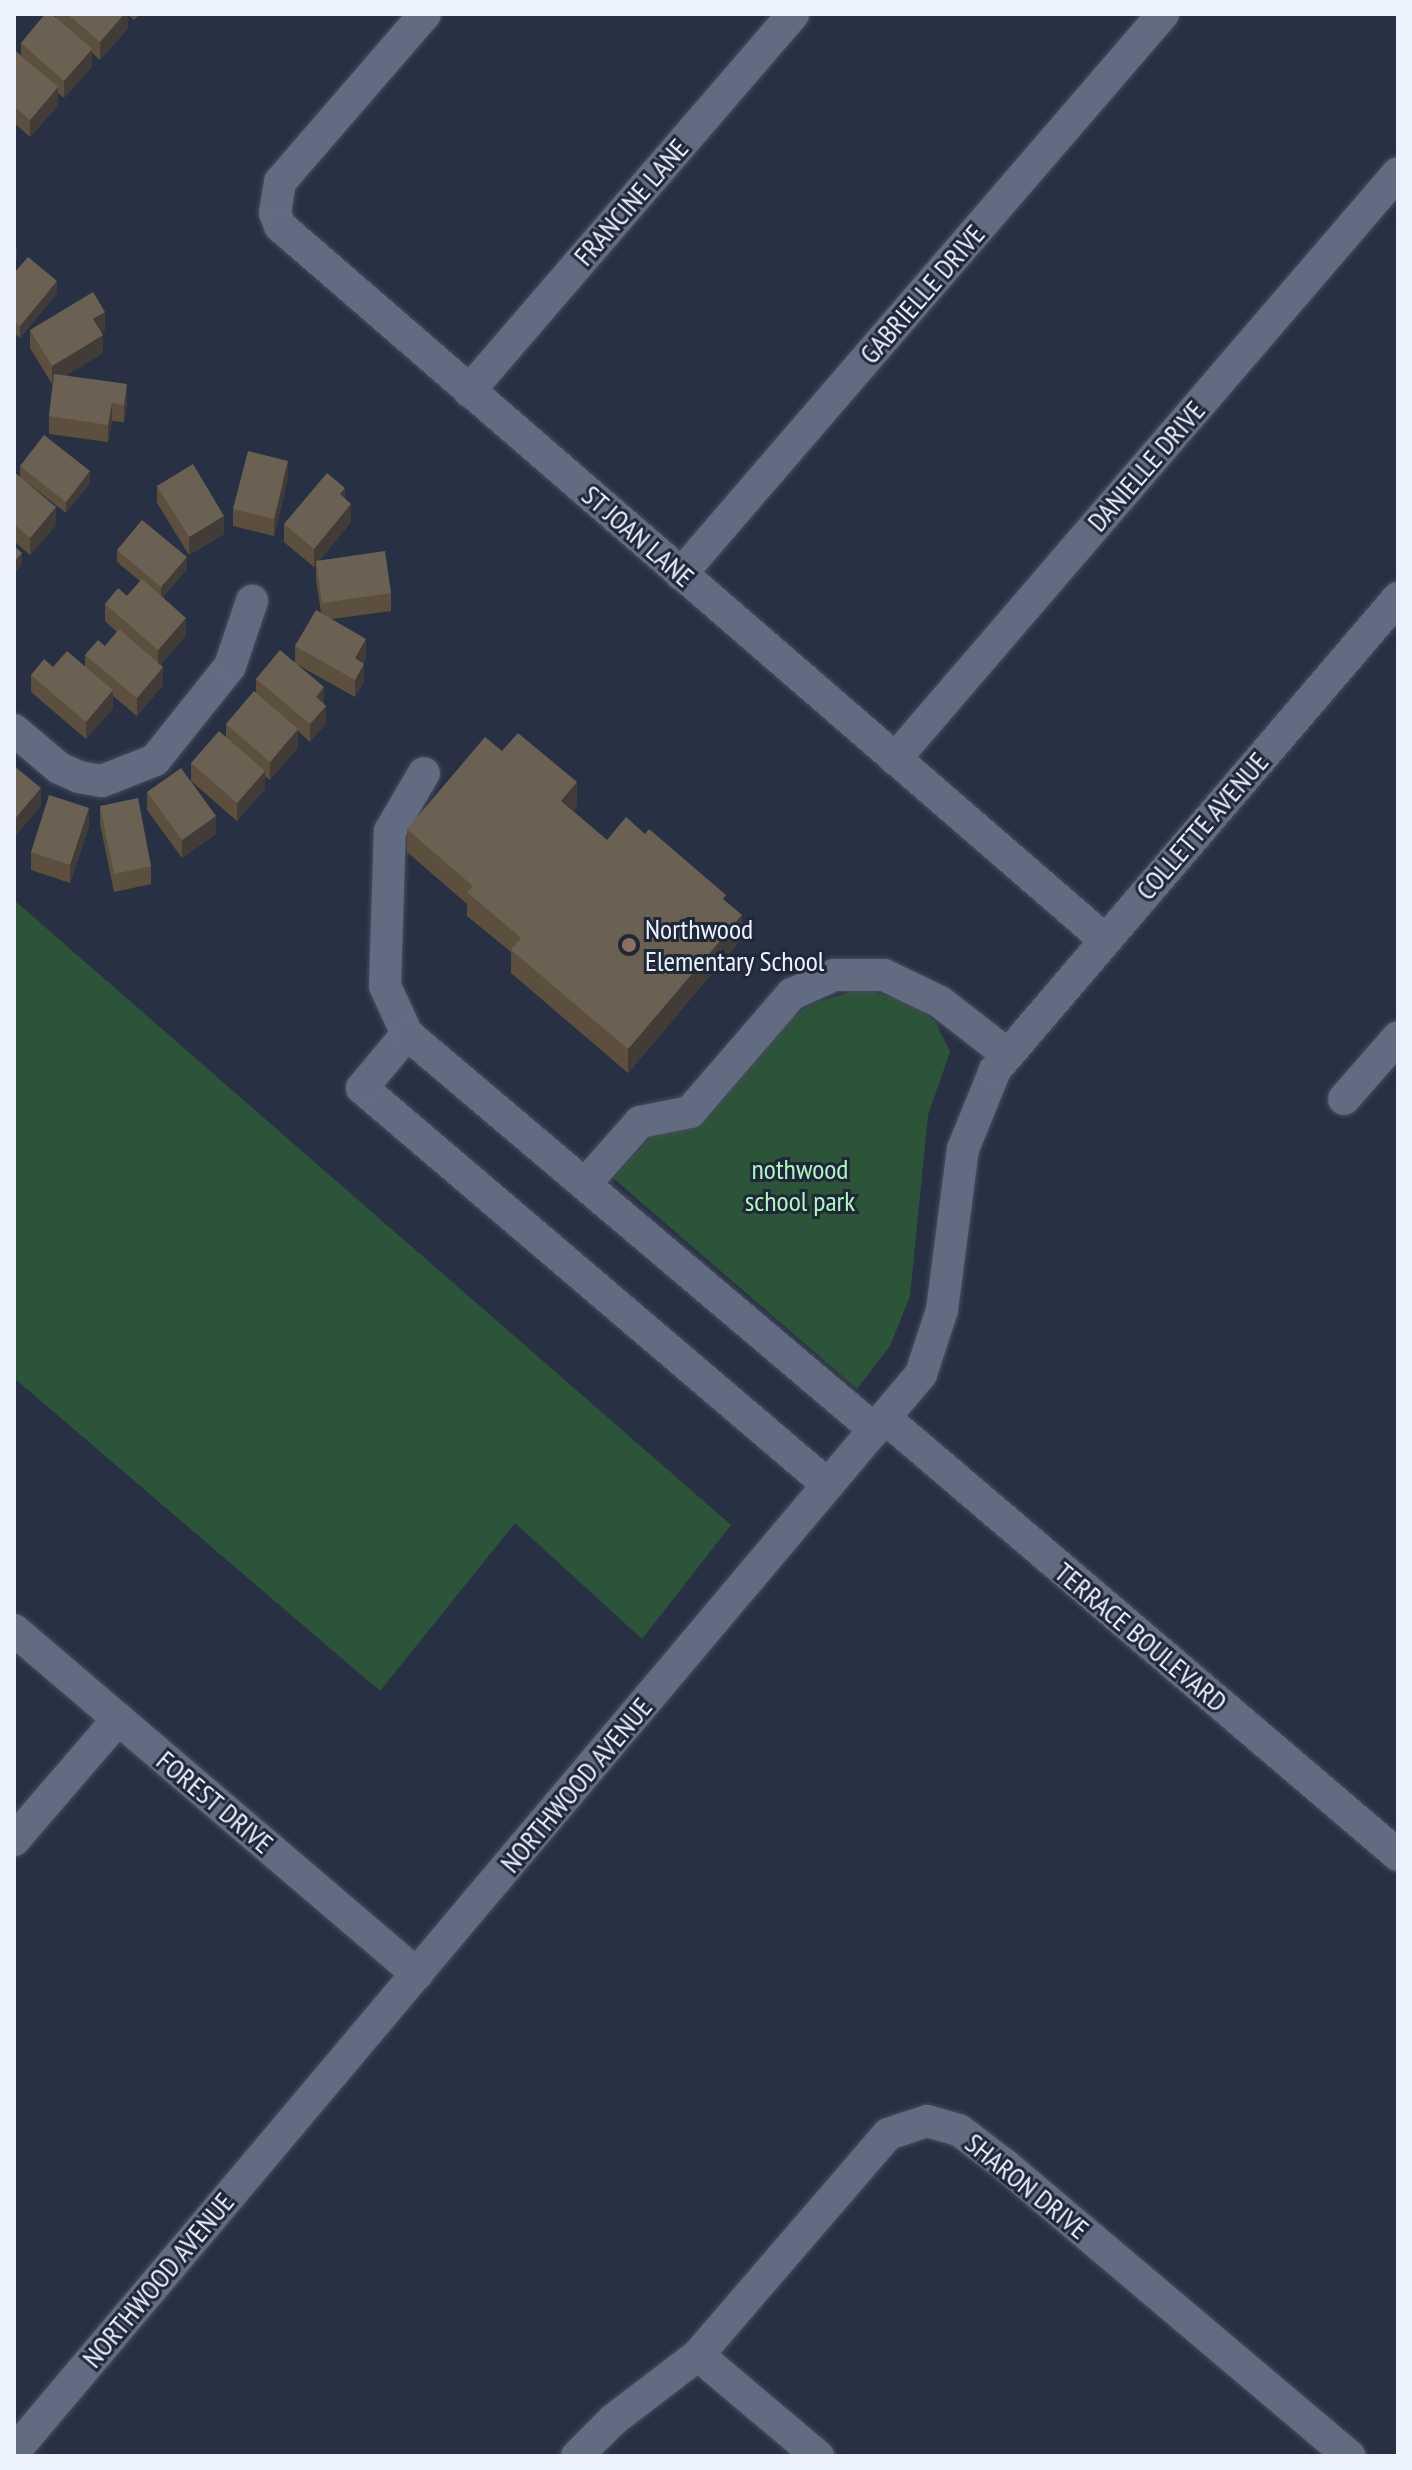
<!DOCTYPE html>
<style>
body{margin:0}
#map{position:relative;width:1412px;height:2470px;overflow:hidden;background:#283144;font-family:"PT Sans Narrow",sans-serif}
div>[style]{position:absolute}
.green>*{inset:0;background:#2c5438}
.roads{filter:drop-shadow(0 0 2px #464d5d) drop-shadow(0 0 2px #464d5d)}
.minor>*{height:32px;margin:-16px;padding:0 16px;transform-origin:16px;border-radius:16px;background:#616c81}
.wall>*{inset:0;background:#5c4f3d}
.shaded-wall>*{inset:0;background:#413c37}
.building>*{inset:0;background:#6b6152}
.dots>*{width:22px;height:22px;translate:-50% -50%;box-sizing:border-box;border:4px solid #1f2739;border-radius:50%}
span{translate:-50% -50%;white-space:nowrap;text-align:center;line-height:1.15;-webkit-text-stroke:6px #1f2739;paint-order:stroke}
.street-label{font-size:28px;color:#ecf2fe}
.poi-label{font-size:28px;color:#ecf2fe}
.left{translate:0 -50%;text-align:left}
.park-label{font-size:28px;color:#aef7c1}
.frame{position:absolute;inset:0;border:16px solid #ecf2fe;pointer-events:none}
</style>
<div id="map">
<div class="green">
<div style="clip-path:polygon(14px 900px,731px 1525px,642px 1639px,515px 1523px,380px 1691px,14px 1378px)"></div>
<div style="clip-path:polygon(861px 989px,904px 1000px,935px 1021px,950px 1052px,928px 1115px,910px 1296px,890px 1346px,857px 1389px,613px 1178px,650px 1137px,693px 1128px,776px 1030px,811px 1004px)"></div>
</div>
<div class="roads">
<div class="minor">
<div style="left:425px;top:14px;width:222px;rotate:130.8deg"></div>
<div style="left:280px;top:182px;width:31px;rotate:99deg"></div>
<div style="left:275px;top:213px;width:14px;rotate:69deg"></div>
<div style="left:280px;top:226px;width:1090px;rotate:40.87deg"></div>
<div style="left:469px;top:391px;width:497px;rotate:-49.3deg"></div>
<div style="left:681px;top:574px;width:739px;rotate:-49.28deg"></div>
<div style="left:14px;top:730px;width:59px;rotate:40.2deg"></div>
<div style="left:59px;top:768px;width:22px;rotate:24deg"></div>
<div style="left:79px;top:777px;width:23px;rotate:10deg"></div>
<div style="left:102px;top:781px;width:57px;rotate:-21.6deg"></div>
<div style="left:155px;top:760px;width:120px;rotate:-51.4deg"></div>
<div style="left:230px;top:666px;width:69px;rotate:-71.3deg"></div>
<div style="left:895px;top:759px;width:772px;rotate:-49.36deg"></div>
<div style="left:407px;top:1034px;width:53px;rotate:-114.6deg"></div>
<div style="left:385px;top:986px;width:155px;rotate:-88.2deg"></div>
<div style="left:390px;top:831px;width:67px;rotate:-59.6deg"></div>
<div style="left:1344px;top:1099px;width:82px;rotate:-48.9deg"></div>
<div style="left:585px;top:1184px;width:83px;rotate:-48.4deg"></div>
<div style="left:640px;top:1122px;width:51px;rotate:-11.3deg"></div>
<div style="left:690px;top:1112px;width:156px;rotate:-49.2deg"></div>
<div style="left:792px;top:994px;width:46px;rotate:-24.3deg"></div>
<div style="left:834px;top:975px;width:50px"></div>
<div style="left:884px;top:975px;width:62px;rotate:25.7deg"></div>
<div style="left:940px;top:1002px;width:85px;rotate:37.8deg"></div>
<div style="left:885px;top:1418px;width:674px;rotate:40.43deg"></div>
<div style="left:828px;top:1485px;width:612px;rotate:-139.57deg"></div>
<div style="left:362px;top:1088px;width:70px;rotate:-50.2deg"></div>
<div style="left:407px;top:1034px;width:613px;rotate:40.24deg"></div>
<div style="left:14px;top:1630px;width:530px;rotate:40.48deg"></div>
<div style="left:14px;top:1840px;width:160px;rotate:-49.3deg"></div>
<div style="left:698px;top:2355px;width:157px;rotate:40.1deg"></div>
<div style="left:14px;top:2452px;width:1409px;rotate:-49.92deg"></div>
<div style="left:921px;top:1374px;width:67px;rotate:-71.8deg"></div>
<div style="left:942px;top:1310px;width:162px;rotate:-82.6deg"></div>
<div style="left:963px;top:1149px;width:85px;rotate:-67.9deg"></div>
<div style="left:995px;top:1070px;width:621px;rotate:-49.51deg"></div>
<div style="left:577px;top:2456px;width:51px;rotate:-45deg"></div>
<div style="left:613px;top:2420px;width:107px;rotate:-37.4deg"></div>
<div style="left:698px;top:2355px;width:291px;rotate:-49.3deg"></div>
<div style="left:888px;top:2134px;width:41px;rotate:-18.4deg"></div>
<div style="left:927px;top:2121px;width:33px;rotate:16deg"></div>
<div style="left:959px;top:2130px;width:58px;rotate:37.3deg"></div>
<div style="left:1005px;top:2165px;width:451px;rotate:40.2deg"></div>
</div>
</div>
<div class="wall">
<div style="clip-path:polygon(56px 14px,140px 14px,134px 20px,128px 15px,128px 28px,100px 60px,92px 53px,92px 66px,64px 98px,58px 93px,58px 105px,30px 137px,14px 123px,14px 50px,21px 55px,21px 43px,56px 17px)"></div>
<div style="clip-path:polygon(14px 273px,57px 293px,20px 338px,14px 333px)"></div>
<div style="clip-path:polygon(30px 330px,105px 330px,101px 332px,103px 353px,66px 375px,127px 402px,124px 422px,112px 421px,108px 442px,49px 434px,49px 416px,53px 383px,52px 384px,30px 348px)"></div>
<div style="clip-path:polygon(20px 466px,90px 483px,66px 513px,30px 485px,56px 525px,30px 555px,14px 541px,14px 472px,20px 477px)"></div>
<div style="clip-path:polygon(288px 478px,274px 536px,233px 526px,233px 509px)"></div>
<div style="clip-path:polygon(157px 486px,224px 534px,189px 555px,157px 503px)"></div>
<div style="clip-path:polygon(345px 499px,351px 522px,319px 561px,391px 593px,391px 611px,332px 619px,366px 656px,363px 663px,364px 681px,355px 697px,298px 665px,324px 704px,326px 723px,310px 742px,298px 731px,298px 747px,270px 780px,265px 776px,265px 789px,237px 821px,191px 781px,216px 834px,182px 858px,147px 810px,147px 792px,191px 781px,191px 763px,226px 737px,226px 724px,256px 693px,256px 679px,295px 662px,295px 646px,321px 613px,316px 579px,316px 565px,314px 567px,284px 542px,284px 524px)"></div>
<div style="clip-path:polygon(117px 550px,187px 569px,163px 597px,186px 635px,161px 664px,163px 685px,137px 716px,113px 696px,113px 708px,86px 739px,31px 692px,31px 675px,53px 667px,85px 666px,85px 655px,105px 646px,117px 632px,105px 621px,105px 604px,127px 596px,140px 581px,117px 562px)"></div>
<div style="clip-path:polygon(502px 751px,577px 806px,573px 811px,607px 840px,726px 902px,742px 938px,628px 1073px,511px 973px,511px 952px,467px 916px,467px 904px,407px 852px,407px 829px)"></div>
<div style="clip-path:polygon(100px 806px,151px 866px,151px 884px,114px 892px,100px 824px)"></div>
<div style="clip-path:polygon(89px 826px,70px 883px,31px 870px,31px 852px)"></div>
</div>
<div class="shaded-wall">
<div style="clip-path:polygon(124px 14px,128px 14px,128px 28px,100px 60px,100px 42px)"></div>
<div style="clip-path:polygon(92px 49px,92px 66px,64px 98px,64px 81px)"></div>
<div style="clip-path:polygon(58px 87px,58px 105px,30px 137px,30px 120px)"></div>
<div style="clip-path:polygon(17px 247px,17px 259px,14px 262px,14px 251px)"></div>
<div style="clip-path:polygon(57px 281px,57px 293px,20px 338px,20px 326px)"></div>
<div style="clip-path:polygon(105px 312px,105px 330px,93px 337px,93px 319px)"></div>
<div style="clip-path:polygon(103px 335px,103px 353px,52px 384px,52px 366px)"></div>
<div style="clip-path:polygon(127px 384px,127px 402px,124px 422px,124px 405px)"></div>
<div style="clip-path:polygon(112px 403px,112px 421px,108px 442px,108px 425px)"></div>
<div style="clip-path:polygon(288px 461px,288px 478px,274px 536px,274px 519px)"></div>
<div style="clip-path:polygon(90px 471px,90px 483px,66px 513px,66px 502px)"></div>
<div style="clip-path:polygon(345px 488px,345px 506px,340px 494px)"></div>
<div style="clip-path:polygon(351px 504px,351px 522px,314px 567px,314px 549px)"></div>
<div style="clip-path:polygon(56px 507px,56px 525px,30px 555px,30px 538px)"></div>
<div style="clip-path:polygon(224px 516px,224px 534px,189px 555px,189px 537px)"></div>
<div style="clip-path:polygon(22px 553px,22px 565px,14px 574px,14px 562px)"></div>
<div style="clip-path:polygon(187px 557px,187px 569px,161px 599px,161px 587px)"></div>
<div style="clip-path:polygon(186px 618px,186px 635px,158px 668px,158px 650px)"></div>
<div style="clip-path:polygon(366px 639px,366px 656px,355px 676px,355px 658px)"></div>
<div style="clip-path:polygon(364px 664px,364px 681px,355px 697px,355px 680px)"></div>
<div style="clip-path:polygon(163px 667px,163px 685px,137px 716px,137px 698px)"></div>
<div style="clip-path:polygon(324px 687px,324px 704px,316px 697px)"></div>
<div style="clip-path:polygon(113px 690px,113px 708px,86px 739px,86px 722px)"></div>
<div style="clip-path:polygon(326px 706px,326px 723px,310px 742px,310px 724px)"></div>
<div style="clip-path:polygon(298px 729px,298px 747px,270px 780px,270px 762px)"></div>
<div style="clip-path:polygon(265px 771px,265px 789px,237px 821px,237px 803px)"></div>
<div style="clip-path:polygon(577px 782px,577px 806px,561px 825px,561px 801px)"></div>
<div style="clip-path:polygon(41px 788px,41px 806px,14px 838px,14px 820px)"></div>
<div style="clip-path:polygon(89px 808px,89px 826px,70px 883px,70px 865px)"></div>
<div style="clip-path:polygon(216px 816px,216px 834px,182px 858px,182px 840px)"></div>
<div style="clip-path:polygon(742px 915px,742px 938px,628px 1073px,628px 1049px)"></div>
</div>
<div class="building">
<div style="clip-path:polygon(45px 14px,52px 14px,92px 49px,64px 81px,21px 43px)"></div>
<div style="clip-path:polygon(67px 14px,124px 14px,100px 42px)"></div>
<div style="clip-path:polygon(14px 50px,58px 87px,30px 120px,14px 106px)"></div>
<div style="clip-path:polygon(28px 257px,57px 281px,20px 326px,14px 321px,14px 273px)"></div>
<div style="clip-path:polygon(93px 292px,105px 312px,93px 319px,103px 335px,52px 366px,30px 330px)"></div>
<div style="clip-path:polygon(54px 374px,127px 384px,124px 405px,112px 403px,108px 425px,49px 416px)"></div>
<div style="clip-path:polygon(44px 435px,90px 471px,66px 502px,20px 466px)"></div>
<div style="clip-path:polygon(248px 451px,288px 461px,274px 519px,233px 509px)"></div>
<div style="clip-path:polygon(193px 464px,224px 516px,189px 537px,157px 486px)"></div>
<div style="clip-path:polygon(14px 472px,56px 507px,30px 538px,14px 524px)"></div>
<div style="clip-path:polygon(327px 473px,345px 488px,340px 494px,351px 504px,314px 549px,284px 524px)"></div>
<div style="clip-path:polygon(142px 520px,187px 557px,161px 587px,117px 550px)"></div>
<div style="clip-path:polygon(14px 546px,22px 553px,14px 562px)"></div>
<div style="clip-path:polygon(385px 551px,391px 593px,322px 603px,316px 561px)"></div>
<div style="clip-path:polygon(142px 579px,186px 618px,158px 650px,105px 604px,118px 588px,127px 596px)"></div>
<div style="clip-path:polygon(316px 610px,366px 639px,355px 658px,364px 664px,355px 680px,295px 646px)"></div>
<div style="clip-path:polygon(119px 629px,163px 667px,137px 698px,85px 655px,98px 640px,105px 646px)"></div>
<div style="clip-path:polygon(280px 650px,324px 687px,316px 697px,326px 706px,310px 724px,256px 679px)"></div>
<div style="clip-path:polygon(67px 651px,113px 690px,86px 722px,31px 675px,44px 659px,53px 667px)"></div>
<div style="clip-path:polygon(254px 691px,298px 729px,270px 762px,226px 724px)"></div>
<div style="clip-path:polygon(219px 731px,265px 771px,237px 803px,191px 763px)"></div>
<div style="clip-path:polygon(518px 733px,577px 782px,561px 801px,607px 840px,626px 817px,645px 834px,649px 829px,726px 895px,723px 899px,742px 915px,628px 1049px,511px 950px,521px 938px,467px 892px,473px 886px,407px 829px,485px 737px,502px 751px)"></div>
<div style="clip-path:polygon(14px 766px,41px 788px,14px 820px)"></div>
<div style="clip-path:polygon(181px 768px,216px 816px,182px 840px,147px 792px)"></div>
<div style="clip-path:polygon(49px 795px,89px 808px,70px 865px,31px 852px)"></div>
<div style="clip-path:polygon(138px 798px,151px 866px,114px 874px,100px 806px)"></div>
</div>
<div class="dots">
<div style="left:629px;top:945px;background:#8d6e63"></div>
</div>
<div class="street-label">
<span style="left:631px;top:202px;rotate:-49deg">FRANCINE LANE</span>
<span style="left:922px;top:294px;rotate:-49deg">GABRIELLE DRIVE</span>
<span style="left:1146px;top:466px;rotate:-49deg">DANIELLE DRIVE</span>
<span style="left:638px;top:536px;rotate:41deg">ST JOAN LANE</span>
<span style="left:1202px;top:826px;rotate:-49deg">COLLETTE AVENUE</span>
<span style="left:1141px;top:1637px;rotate:40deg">TERRACE BOULEVARD</span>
<span style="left:576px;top:1785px;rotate:-50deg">NORTHWOOD AVENUE</span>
<span style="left:215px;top:1802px;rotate:40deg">FOREST DRIVE</span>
<span style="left:1027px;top:2186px;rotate:39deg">SHARON DRIVE</span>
<span style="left:158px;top:2280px;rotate:-50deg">NORTHWOOD AVENUE</span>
</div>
<div class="poi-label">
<span class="left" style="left:645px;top:945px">Northwood<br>Elementary School</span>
</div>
<div class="park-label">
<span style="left:800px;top:1185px">nothwood<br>school park</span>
</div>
<div class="frame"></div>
</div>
